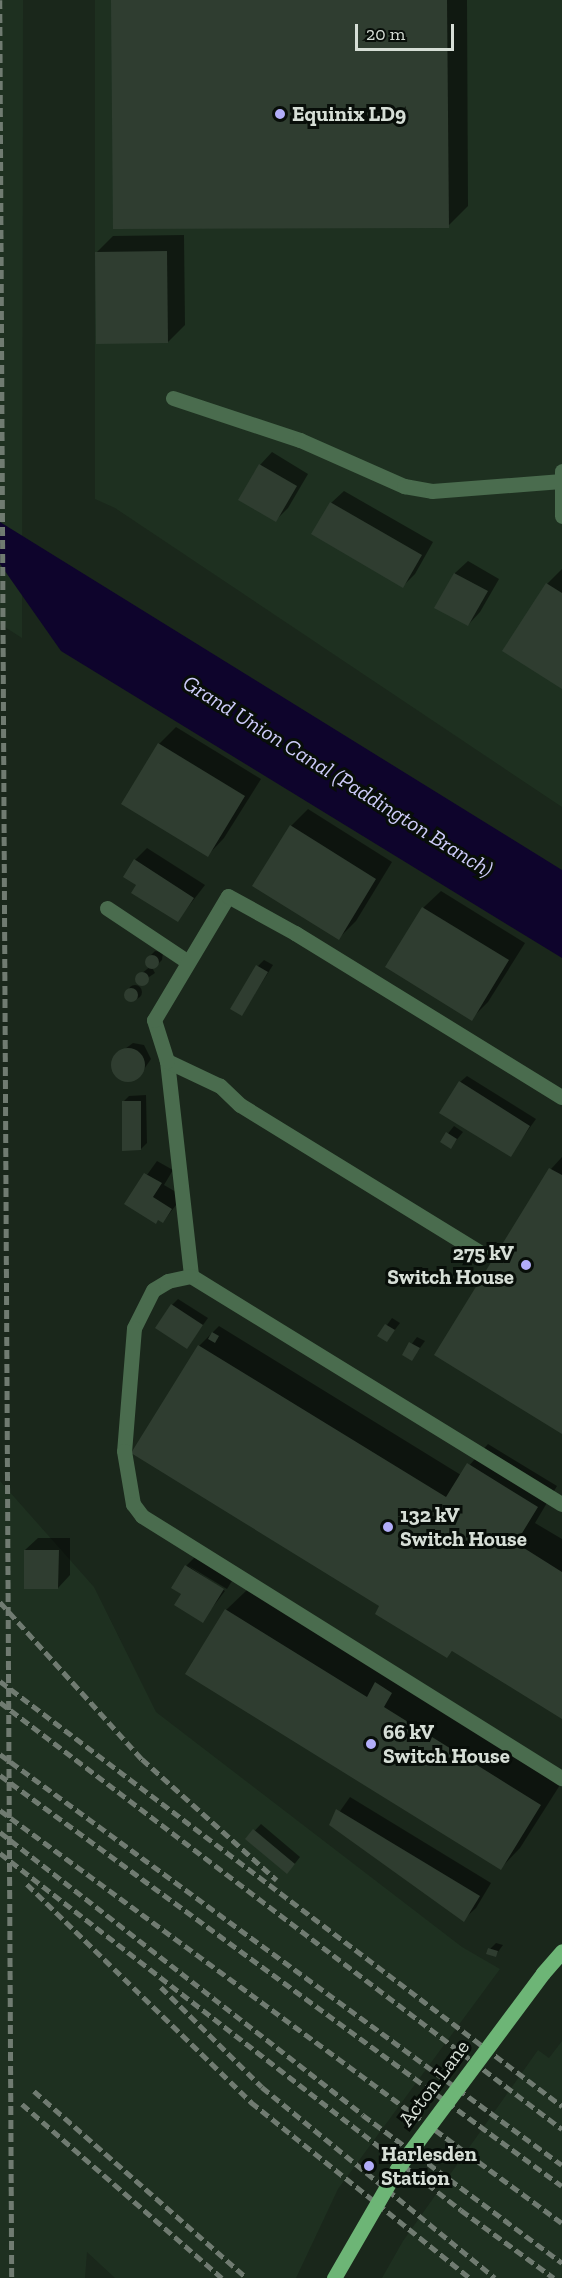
<!DOCTYPE html>
<style>
body{margin:0}
#map{position:relative;width:562px;height:2278px;overflow:hidden;background:#1a271b;font-family:"Zilla Slab",serif}
div>[style]{position:absolute}
.built>*{inset:0;background:#1e3020}
.water>*{inset:0;background:#0e042c}
.shadow>*{inset:0;background:#0007}
.round{border-radius:50%}
.building>*{inset:0;background:#2f3d30}
.minor>*{height:15px;margin:-7.5px;padding:0 7.5px;transform-origin:7.5px;border-radius:7.5px;background:#4a6c4e}
.major>*{height:15px;margin:-7.5px;padding:0 7.5px;transform-origin:7.5px;border-radius:7.5px;background:#6db576}
.rail>*{height:4.5px;margin-top:-2.25px;transform-origin:0;background:repeating-linear-gradient(90deg,#707b71 0 9px,transparent 0 13.5px)}
.major-bridge>*{height:15px;margin:-7.5px;padding:0 7.5px;transform-origin:7.5px;border-radius:7.5px;background:#6db576}
.dots>*{width:16px;height:16px;translate:-50% -50%;box-sizing:border-box;border:3px solid #080e09;border-radius:50%}
span{translate:-50% -50%;white-space:nowrap;text-align:center;line-height:1.15;-webkit-text-stroke:6px #080e09;paint-order:stroke}
.poi-label{font-size:21px;color:#d6ded6;font-weight:700}
.left{translate:0 -50%;text-align:left}
.right{translate:-100% -50%;text-align:right}
.street-label{font-size:21px;color:#d6ded6}
.water-label{font-size:22px;color:#ceccfa;font-style:italic}
.scale{position:absolute;left:355px;top:24px;width:99px;height:27px;box-sizing:border-box;border:3px solid #d6ded6;border-top:0;padding-left:8px;font-size:18px;line-height:21px;white-space:nowrap;color:#d6ded6;-webkit-text-stroke:4px #080e09;paint-order:stroke}
</style>
<div id="map">
<div class="built">
<div style="clip-path:polygon(0 0,23px 0,22px 638px,0 624px)"></div>
<div style="clip-path:polygon(95px 0,562px 0,562px 807px,115px 508px,95px 499px)"></div>
<div style="clip-path:polygon(0 1481px,94px 1587px,156px 1712px,462px 1947px,500px 1969px,338px 2189px,296px 2278px,115px 2278px,87px 2252px,85px 2278px,0 2278px)"></div>
<div style="clip-path:polygon(562px 2041px,562px 2278px,382px 2278px,403px 2241px,538px 2050px,549px 2058px)"></div>
</div>
<div class="water">
<div style="clip-path:polygon(0 522px,562px 870px,562px 958px,61px 651px,0 564px)"></div>
</div>
<div class="shadow">
<div style="clip-path:polygon(113px 0,467px 0,468px 206px,448px 226px)"></div>
<div style="clip-path:polygon(184px 235px,185px 325px,168px 342px,96px 253px,113px 236px)"></div>
<div style="clip-path:polygon(272px 452px,308px 474px,288px 508px,276px 520px,260px 465px)"></div>
<div style="clip-path:polygon(344px 491px,433px 542px,415px 574px,403px 586px,331px 503px)"></div>
<div style="clip-path:polygon(468px 561px,499px 579px,480px 612px,468px 625px,436px 607px,455px 573px)"></div>
<div style="clip-path:polygon(562px 569px,562px 688px,504px 651px,547px 584px)"></div>
<div style="clip-path:polygon(176px 727px,261px 779px,224px 838px,208px 855px,159px 744px)"></div>
<div style="clip-path:polygon(308px 809px,392px 862px,356px 921px,339px 938px,291px 826px)"></div>
<div style="clip-path:polygon(147px 848px,205px 885px,178px 920px,138px 885px,135px 860px)"></div>
<div style="clip-path:polygon(441px 891px,525px 943px,488px 1002px,471px 1019px,387px 967px,424px 907px)"></div>
<div style="clip-path:polygon(155px 951px,163px 952px,162px 960px,156px 966px,149px 965px,149px 957px)"></div>
<div style="clip-path:polygon(264px 960px,273px 965px,242px 1014px,258px 966px)"></div>
<div style="clip-path:polygon(151px 966px,155px 973px,140px 983px,137px 977px)"></div>
<div class="round" style="left:128px;top:985px;width:14px;height:14px"></div>
<div style="clip-path:polygon(133px 1043px,144px 1045px,151px 1059px,140px 1075px,131px 1081px,120px 1079px,112px 1066px,114px 1057px)"></div>
<div style="clip-path:polygon(467px 1076px,536px 1119px,510px 1155px,460px 1082px)"></div>
<div style="clip-path:polygon(146px 1095px,147px 1143px,141px 1149px,123px 1102px,129px 1096px)"></div>
<div style="clip-path:polygon(454px 1126px,463px 1132px,451px 1147px,442px 1141px)"></div>
<div style="clip-path:polygon(562px 1157px,562px 1432px,436px 1354px,551px 1169px)"></div>
<div style="clip-path:polygon(157px 1161px,173px 1170px,164px 1185px,183px 1196px,163px 1222px,126px 1204px)"></div>
<div style="clip-path:polygon(178px 1299px,208px 1318px,187px 1347px,172px 1305px)"></div>
<div style="clip-path:polygon(392px 1318px,400px 1323px,387px 1340px,379px 1336px)"></div>
<div style="clip-path:polygon(219px 1326px,461px 1475px,488px 1444px,557px 1486px,535px 1523px,562px 1539px,562px 1717px,453px 1650px,447px 1657px,381px 1606px,199px 1346px)"></div>
<div style="clip-path:polygon(417px 1337px,425px 1341px,412px 1359px,404px 1354px)"></div>
<div style="clip-path:polygon(38px 1538px,70px 1538px,70px 1575px,58px 1588px,25px 1550px)"></div>
<div style="clip-path:polygon(198px 1554px,235px 1576px,227px 1589px,187px 1565px)"></div>
<div style="clip-path:polygon(187px 1565px,225px 1591px,202px 1621px,183px 1593px,173px 1587px)"></div>
<div style="clip-path:polygon(247px 1590px,560px 1785px,520px 1848px,500px 1869px,226px 1610px)"></div>
<div style="clip-path:polygon(350px 1797px,491px 1883px,476px 1908px,463px 1920px,331px 1824px)"></div>
<div style="clip-path:polygon(261px 1824px,300px 1857px,293px 1866px,247px 1839px)"></div>
<div style="clip-path:polygon(496px 1943px,503px 1945px,495px 1956px,490px 1949px)"></div>
</div>
<div class="building">
<div style="clip-path:polygon(111px 0,447px 0,449px 228px,113px 229px)"></div>
<div style="clip-path:polygon(167px 251px,168px 343px,96px 344px,95px 252px)"></div>
<div style="clip-path:polygon(259px 464px,297px 486px,276px 522px,238px 500px)"></div>
<div style="clip-path:polygon(330px 502px,422px 555px,403px 588px,311px 534px)"></div>
<div style="clip-path:polygon(454px 573px,488px 591px,468px 626px,434px 608px)"></div>
<div style="clip-path:polygon(546px 583px,562px 593px,562px 689px,502px 651px)"></div>
<div style="clip-path:polygon(158px 743px,245px 796px,208px 857px,121px 804px)"></div>
<div style="clip-path:polygon(290px 825px,376px 879px,339px 940px,252px 886px)"></div>
<div style="clip-path:polygon(134px 859px,194px 898px,178px 922px,131px 893px,136px 885px,123px 877px)"></div>
<div style="clip-path:polygon(422px 907px,509px 960px,472px 1021px,385px 967px)"></div>
<div class="round" style="left:145px;top:955px;width:14px;height:14px"></div>
<div style="clip-path:polygon(256px 965px,268px 972px,242px 1016px,230px 1009px)"></div>
<div class="round" style="left:135px;top:972px;width:14px;height:14px"></div>
<div class="round" style="left:124px;top:988px;width:14px;height:14px"></div>
<div class="round" style="left:111px;top:1048px;width:34px;height:34px"></div>
<div style="clip-path:polygon(459px 1081px,530px 1126px,511px 1157px,439px 1113px)"></div>
<div style="clip-path:polygon(122px 1101px,141px 1101px,141px 1150px,122px 1151px)"></div>
<div style="clip-path:polygon(446px 1132px,457px 1139px,451px 1149px,440px 1142px)"></div>
<div style="clip-path:polygon(549px 1168px,562px 1175px,562px 1434px,434px 1355px)"></div>
<div style="clip-path:polygon(144px 1173px,162px 1183px,153px 1197px,172px 1209px,163px 1223px,158px 1220px,156px 1224px,124px 1204px)"></div>
<div style="clip-path:polygon(171px 1304px,203px 1325px,187px 1349px,155px 1328px)"></div>
<div style="clip-path:polygon(385px 1324px,395px 1330px,387px 1342px,377px 1336px)"></div>
<div style="clip-path:polygon(212px 1332px,219px 1336px,215px 1343px,208px 1339px)"></div>
<div style="clip-path:polygon(409px 1342px,420px 1348px,412px 1361px,402px 1355px)"></div>
<div style="clip-path:polygon(198px 1345px,446px 1497px,467px 1463px,538px 1507px,516px 1543px,562px 1572px,562px 1719px,452px 1651px,447px 1658px,375px 1614px,379px 1606px,131px 1453px)"></div>
<div style="clip-path:polygon(24px 1550px,59px 1550px,58px 1589px,24px 1589px)"></div>
<div style="clip-path:polygon(185px 1565px,224px 1589px,203px 1623px,174px 1605px,181px 1594px,171px 1588px)"></div>
<div style="clip-path:polygon(225px 1609px,367px 1697px,375px 1682px,392px 1693px,384px 1707px,541px 1805px,501px 1870px,185px 1674px)"></div>
<div style="clip-path:polygon(336px 1809px,480px 1896px,464px 1922px,329px 1825px)"></div>
<div style="clip-path:polygon(253px 1829px,295px 1864px,287px 1874px,245px 1839px)"></div>
<div style="clip-path:polygon(488px 1948px,498px 1951px,496px 1957px,486px 1954px)"></div>
</div>
<div class="minor">
<div style="left:173px;top:398px;width:134px;rotate:18.3deg"></div>
<div style="left:300px;top:440px;width:114px;rotate:23.9deg"></div>
<div style="left:404px;top:486px;width:28px;rotate:10deg"></div>
<div style="left:432px;top:491px;width:130px;rotate:-4.4deg"></div>
<div style="left:562px;top:516px;width:45px;rotate:-90deg"></div>
<div style="left:107px;top:908px;width:97px;rotate:33.7deg"></div>
<div style="left:167px;top:1061px;width:216px;rotate:83.6deg"></div>
<div style="left:191px;top:1276px;width:435px;rotate:31.6deg"></div>
<div style="left:484px;top:1255px;width:286px;rotate:-148.4deg"></div>
<div style="left:240px;top:1105px;width:28px;rotate:-136deg"></div>
<div style="left:220px;top:1086px;width:59px;rotate:-154.7deg"></div>
<div style="left:167px;top:1061px;width:43px;rotate:-107.6deg"></div>
<div style="left:154px;top:1020px;width:144px;rotate:-59.2deg"></div>
<div style="left:228px;top:896px;width:77px;rotate:28.9deg"></div>
<div style="left:295px;top:933px;width:313px;rotate:31.6deg"></div>
<div style="left:191px;top:1276px;width:24px;rotate:168deg"></div>
<div style="left:168px;top:1281px;width:17px;rotate:149deg"></div>
<div style="left:153px;top:1290px;width:42px;rotate:116.6deg"></div>
<div style="left:134px;top:1328px;width:123px;rotate:94.6deg"></div>
<div style="left:124px;top:1451px;width:54px;rotate:80.4deg"></div>
<div style="left:133px;top:1504px;width:15px;rotate:53deg"></div>
<div style="left:142px;top:1516px;width:495px;rotate:32deg"></div>
</div>
<div class="major">
<div style="left:543px;top:1973px;width:29px;rotate:-49deg"></div>
</div>
<div class="rail">
<div style="left:0;top:0;width:2278px;rotate:89.7deg"></div>
<div style="left:0;top:1602px;width:212px;rotate:47.9deg"></div>
<div style="left:142px;top:1759px;width:181px;rotate:41.9deg"></div>
<div style="left:0;top:1681px;width:705px;rotate:37.1deg"></div>
<div style="left:0;top:1702px;width:706px;rotate:37.23deg"></div>
<div style="left:0;top:1754px;width:696px;rotate:36.18deg"></div>
<div style="left:0;top:1775px;width:696px;rotate:36.18deg"></div>
<div style="left:0;top:1810px;width:697px;rotate:36.31deg"></div>
<div style="left:0;top:1832px;width:460px;rotate:37.9deg"></div>
<div style="left:363px;top:2115px;width:248px;rotate:36.6deg"></div>
<div style="left:0;top:1853px;width:583px;rotate:37.75deg"></div>
<div style="left:461px;top:2210px;width:115px;rotate:36.2deg"></div>
<div style="left:27px;top:1884px;width:313px;rotate:44.2deg"></div>
<div style="left:251px;top:2102px;width:281px;rotate:38.8deg"></div>
<div style="left:161px;top:1987px;width:142px;rotate:44.7deg"></div>
<div style="left:262px;top:2087px;width:301px;rotate:39.3deg"></div>
<div style="left:34px;top:2091px;width:283px;rotate:41.3deg"></div>
<div style="left:22px;top:2104px;width:265px;rotate:41deg"></div>
</div>
<div class="major-bridge">
<div style="left:334px;top:2278px;width:126px;rotate:-60deg"></div>
<div style="left:397px;top:2169px;width:244px;rotate:-53.3deg"></div>
</div>
<div class="dots">
<div style="left:280px;top:114px;background:#b2adf9"></div>
<div style="left:526px;top:1265px;background:#b2adf9"></div>
<div style="left:388px;top:1527px;background:#b2adf9"></div>
<div style="left:371px;top:1744px;background:#b2adf9"></div>
<div style="left:369px;top:2166px;background:#b2adf9"></div>
</div>
<div class="poi-label">
<span class="left" style="left:292px;top:114px">Equinix LD9</span>
<span class="right" style="left:514px;top:1265px">275 kV<br>Switch House</span>
<span class="left" style="left:400px;top:1527px">132 kV<br>Switch House</span>
<span class="left" style="left:383px;top:1744px">66 kV<br>Switch House</span>
<span class="left" style="left:381px;top:2166px">Harlesden<br>Station</span>
</div>
<div class="street-label">
<span style="left:434px;top:2083px;rotate:-53deg">Acton Lane</span>
</div>
<div class="water-label">
<span style="left:338px;top:776px;rotate:32deg">Grand Union Canal (Paddington Branch)</span>
</div>
<div class="scale">20 m</div>
</div>
